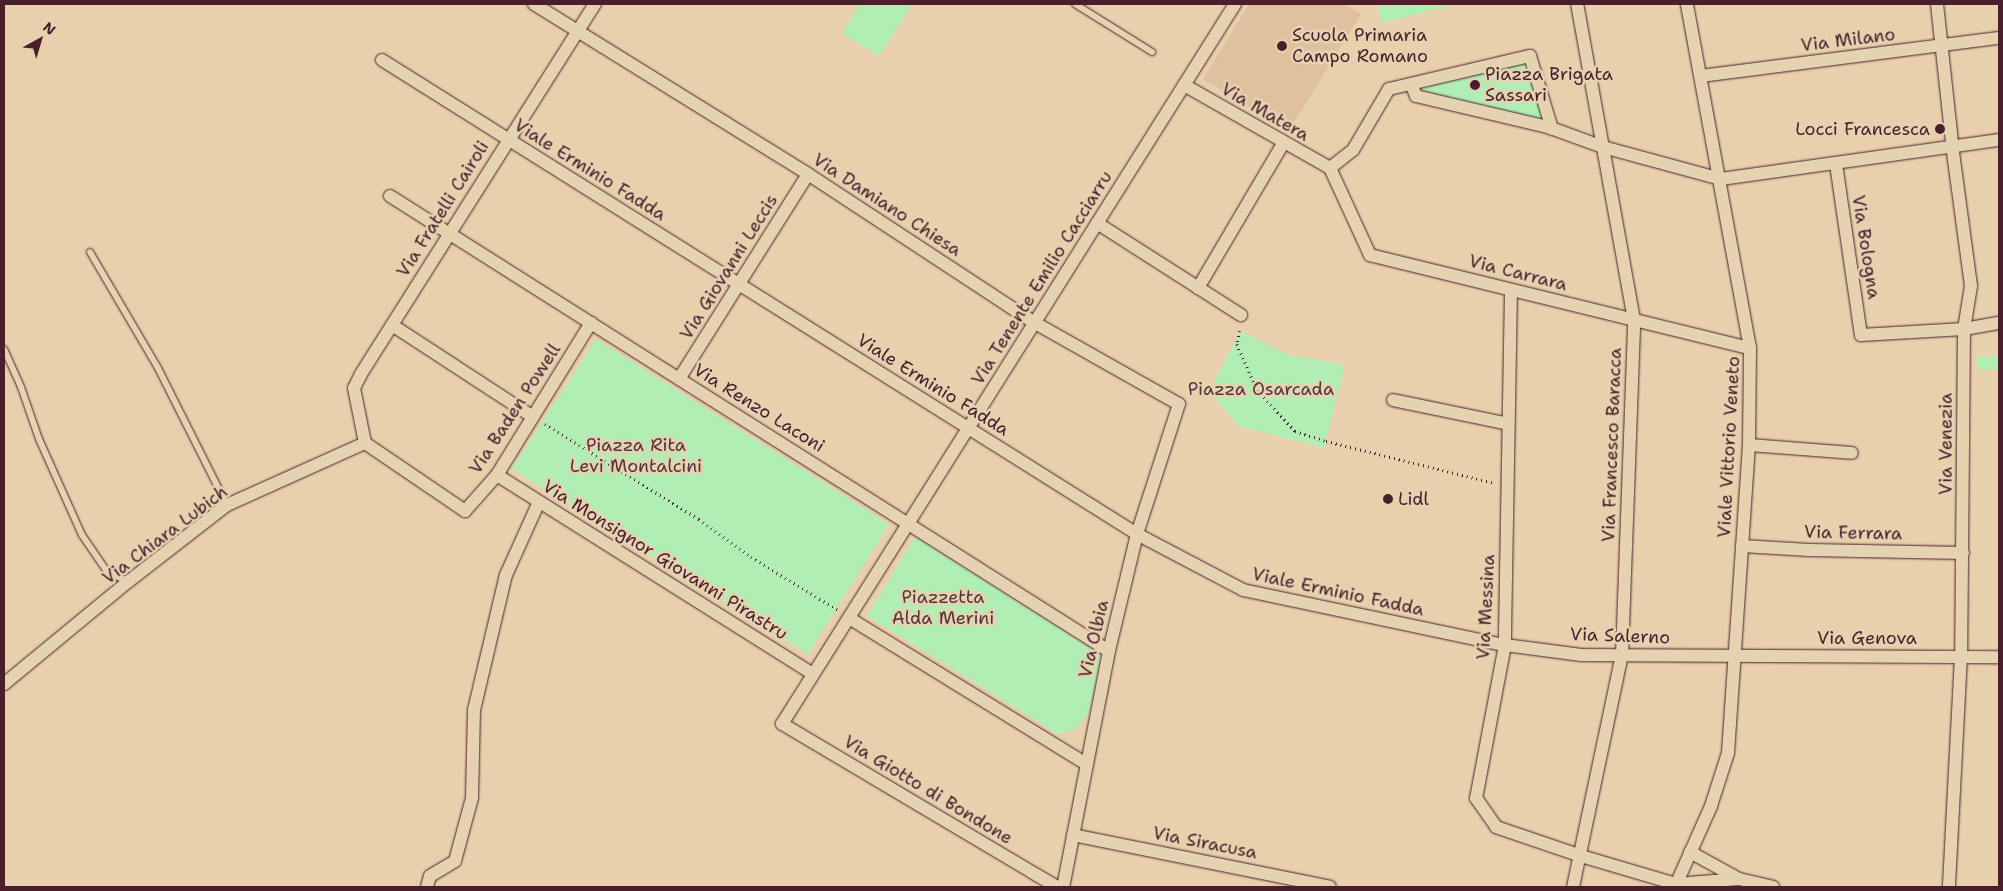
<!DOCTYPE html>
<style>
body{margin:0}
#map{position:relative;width:2003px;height:891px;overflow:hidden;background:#e9d0ac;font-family:"Shantell Sans",sans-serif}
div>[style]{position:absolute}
.built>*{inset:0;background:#dfc1a0}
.green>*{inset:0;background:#b0eeb4}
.path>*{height:2.5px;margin-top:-1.25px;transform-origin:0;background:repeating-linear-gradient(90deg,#4a1f2b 0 1px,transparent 0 5px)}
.roads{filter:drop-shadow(0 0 1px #4a1f2b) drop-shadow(0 0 1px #4a1f2b)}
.lane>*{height:6px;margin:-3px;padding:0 3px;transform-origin:3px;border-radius:3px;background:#e5d2b0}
.street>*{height:12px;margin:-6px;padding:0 6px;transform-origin:6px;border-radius:6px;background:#e5d2b0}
.dots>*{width:14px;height:14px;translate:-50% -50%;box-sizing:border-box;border:2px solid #e5d2b0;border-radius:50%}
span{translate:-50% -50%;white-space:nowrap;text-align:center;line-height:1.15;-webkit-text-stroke:5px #e5d2b0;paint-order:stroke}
.poi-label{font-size:18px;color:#4a1f2b}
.left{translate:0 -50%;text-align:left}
.right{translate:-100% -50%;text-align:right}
.street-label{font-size:18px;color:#4a1f2b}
.park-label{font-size:18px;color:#543439}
.frame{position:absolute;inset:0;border:5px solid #4a1f2b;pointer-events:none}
.north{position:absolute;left:15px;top:15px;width:50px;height:50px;-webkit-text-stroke:4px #e5d2b0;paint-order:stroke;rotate:39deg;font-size:14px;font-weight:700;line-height:20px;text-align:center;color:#4a1f2b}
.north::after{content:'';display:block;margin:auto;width:18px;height:22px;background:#4a1f2b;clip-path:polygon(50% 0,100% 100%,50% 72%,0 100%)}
</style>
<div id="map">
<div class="built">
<div style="clip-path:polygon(1249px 4px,1345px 4px,1361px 14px,1288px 132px,1203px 79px)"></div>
</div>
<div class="green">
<div style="clip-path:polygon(860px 4px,912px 4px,879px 56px,842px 33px)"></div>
<div style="clip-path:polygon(1377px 4px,1456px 4px,1382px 23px)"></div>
<div style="clip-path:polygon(1529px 63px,1547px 125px,1423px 95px,1419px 86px)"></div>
<div style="clip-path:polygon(1240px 331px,1289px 355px,1345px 365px,1324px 448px,1239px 426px,1209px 392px)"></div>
<div style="clip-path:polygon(596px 339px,889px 524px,808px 654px,512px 469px)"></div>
<div style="clip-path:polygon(1977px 356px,1999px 356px,1999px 369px,1977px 369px)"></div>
<div style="clip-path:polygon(915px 537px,1101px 655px,1089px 712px,1077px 728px,1058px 734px,867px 616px)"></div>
</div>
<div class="path">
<div style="left:1240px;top:331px;width:13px;rotate:103deg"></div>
<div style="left:1237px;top:344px;width:50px;rotate:66.5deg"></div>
<div style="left:1257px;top:390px;width:56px;rotate:47.2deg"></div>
<div style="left:1295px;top:431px;width:33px;rotate:18deg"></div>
<div style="left:1326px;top:441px;width:173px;rotate:14deg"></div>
<div style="left:545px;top:424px;width:181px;rotate:31.7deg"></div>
<div style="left:699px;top:519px;width:64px;rotate:36.2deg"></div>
<div style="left:751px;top:557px;width:102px;rotate:31.3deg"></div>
</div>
<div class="roads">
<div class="lane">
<div style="left:1075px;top:4px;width:91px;rotate:31.9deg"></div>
<div style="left:90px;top:252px;width:134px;rotate:59.6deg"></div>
<div style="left:158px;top:368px;width:153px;rotate:63.3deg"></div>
<div style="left:4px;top:349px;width:42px;rotate:65.9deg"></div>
<div style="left:21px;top:387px;width:55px;rotate:70.9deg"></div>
<div style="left:39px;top:439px;width:105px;rotate:65.9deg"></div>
<div style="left:82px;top:535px;width:46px;rotate:55.6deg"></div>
<div style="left:108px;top:573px;width:22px;rotate:22deg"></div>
</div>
<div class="street">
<div style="left:534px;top:4px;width:322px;rotate:31.8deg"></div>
<div style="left:808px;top:174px;width:272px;rotate:33.3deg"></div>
<div style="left:1035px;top:323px;width:165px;rotate:29.4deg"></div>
<div style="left:1179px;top:404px;width:137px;rotate:107.9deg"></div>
<div style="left:1137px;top:534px;width:120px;rotate:103.5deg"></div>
<div style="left:1109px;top:651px;width:240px;rotate:101deg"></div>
<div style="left:1937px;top:4px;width:157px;rotate:83.8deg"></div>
<div style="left:1954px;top:160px;width:127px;rotate:82.3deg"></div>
<div style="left:1971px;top:286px;width:44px;rotate:99.2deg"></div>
<div style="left:1964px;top:329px;width:327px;rotate:90.5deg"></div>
<div style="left:1961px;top:656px;width:231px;rotate:93deg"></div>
<div style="left:382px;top:60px;width:891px;rotate:32.12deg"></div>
<div style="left:1137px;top:534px;width:120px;rotate:27.8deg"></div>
<div style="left:1243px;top:590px;width:268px;rotate:11.9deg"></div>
<div style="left:1505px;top:645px;width:77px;rotate:7.5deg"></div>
<div style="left:1581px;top:655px;width:418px;rotate:0.3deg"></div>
<div style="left:1701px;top:76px;width:300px;rotate:-7.3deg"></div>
<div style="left:1411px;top:84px;width:13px;rotate:67deg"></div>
<div style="left:1416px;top:96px;width:136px;rotate:13.2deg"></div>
<div style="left:1548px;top:127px;width:59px;rotate:20deg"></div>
<div style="left:1603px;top:147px;width:122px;rotate:15.2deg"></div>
<div style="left:1721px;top:179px;width:281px;rotate:-8deg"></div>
<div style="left:1184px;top:85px;width:168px;rotate:29.6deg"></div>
<div style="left:1836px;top:164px;width:173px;rotate:81.7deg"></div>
<div style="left:1861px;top:335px;width:103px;rotate:-3.3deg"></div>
<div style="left:1964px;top:329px;width:36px;rotate:-10deg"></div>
<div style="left:1330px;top:168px;width:96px;rotate:65.3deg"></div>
<div style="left:1370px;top:255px;width:391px;rotate:13.8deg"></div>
<div style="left:1330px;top:168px;width:29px;rotate:-38deg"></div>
<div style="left:1353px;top:150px;width:71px;rotate:-59.5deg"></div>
<div style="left:1389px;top:89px;width:145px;rotate:-13.2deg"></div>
<div style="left:1530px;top:56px;width:76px;rotate:73.2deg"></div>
<div style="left:390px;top:196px;width:851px;rotate:32.33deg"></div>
<div style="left:1097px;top:223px;width:171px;rotate:32.6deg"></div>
<div style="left:1198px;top:288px;width:169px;rotate:-59.5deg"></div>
<div style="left:1511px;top:290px;width:355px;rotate:91deg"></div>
<div style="left:1505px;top:645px;width:156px;rotate:100.7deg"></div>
<div style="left:1476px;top:798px;width:35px;rotate:55deg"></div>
<div style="left:1496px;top:827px;width:90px;rotate:18.8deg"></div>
<div style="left:1581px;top:856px;width:99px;rotate:16.4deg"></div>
<div style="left:1676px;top:884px;width:63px;rotate:-4.5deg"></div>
<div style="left:392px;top:325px;width:168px;rotate:33.1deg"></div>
<div style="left:679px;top:379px;width:242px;rotate:-57.8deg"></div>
<div style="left:1393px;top:400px;width:118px;rotate:11.7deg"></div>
<div style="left:365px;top:443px;width:56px;rotate:-101.3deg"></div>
<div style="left:354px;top:388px;width:16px;rotate:-63deg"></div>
<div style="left:361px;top:374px;width:438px;rotate:-57.7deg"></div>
<div style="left:365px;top:443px;width:121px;rotate:34.2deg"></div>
<div style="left:465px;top:511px;width:48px;rotate:-48.4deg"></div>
<div style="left:497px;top:475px;width:179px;rotate:-58.3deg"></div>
<div style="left:1749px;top:445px;width:103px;rotate:4.4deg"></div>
<div style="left:497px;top:475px;width:373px;rotate:32.2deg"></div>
<div style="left:1742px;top:546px;width:67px;rotate:3.4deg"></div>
<div style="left:1809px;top:550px;width:154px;rotate:1.1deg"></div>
<div style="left:849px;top:618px;width:278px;rotate:31.6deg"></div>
<div style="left:4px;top:684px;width:162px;rotate:-39.5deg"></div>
<div style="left:129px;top:581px;width:124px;rotate:-37.8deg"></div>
<div style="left:227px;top:505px;width:151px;rotate:-24.2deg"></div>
<div style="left:1073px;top:835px;width:262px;rotate:11.4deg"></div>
<div style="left:1690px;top:852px;width:56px;rotate:28.9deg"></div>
<div style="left:1739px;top:879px;width:35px;rotate:13deg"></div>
<div style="left:427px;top:887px;width:11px;rotate:-75deg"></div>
<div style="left:430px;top:876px;width:29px;rotate:-31deg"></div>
<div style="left:455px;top:861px;width:65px;rotate:-74.9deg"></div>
<div style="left:472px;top:798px;width:88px;rotate:-88.7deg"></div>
<div style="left:474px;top:710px;width:139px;rotate:-76.7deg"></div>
<div style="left:506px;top:575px;width:80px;rotate:-65.7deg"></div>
<div style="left:1057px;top:887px;width:320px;rotate:-149.3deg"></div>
<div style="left:782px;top:724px;width:851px;rotate:-57.82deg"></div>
<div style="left:1573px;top:887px;width:237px;rotate:-78.1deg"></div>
<div style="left:1622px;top:655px;width:335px;rotate:-87.9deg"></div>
<div style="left:1634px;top:320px;width:321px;rotate:-100.2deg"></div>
<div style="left:1675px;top:887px;width:89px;rotate:-66deg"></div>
<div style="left:1711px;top:806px;width:56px;rotate:-72.2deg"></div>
<div style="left:1728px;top:753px;width:309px;rotate:-86.1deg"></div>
<div style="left:1749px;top:445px;width:97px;rotate:-89.4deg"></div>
<div style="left:1750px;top:348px;width:350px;rotate:-100.4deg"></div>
</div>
</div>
<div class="dots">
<div style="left:1282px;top:46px;background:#4a1f2b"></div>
<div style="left:1475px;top:85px;background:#4a1f2b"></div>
<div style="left:1940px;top:129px;background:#4a1f2b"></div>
<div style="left:1388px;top:499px;background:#4a1f2b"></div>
</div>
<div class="poi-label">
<span class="left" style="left:1292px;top:46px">Scuola Primaria<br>Campo Romano</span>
<span class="left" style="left:1485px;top:85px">Piazza Brigata<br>Sassari</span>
<span class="right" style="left:1930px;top:129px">Locci Francesca</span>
<span class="left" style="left:1398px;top:499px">Lidl</span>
</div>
<div class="street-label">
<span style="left:1848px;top:40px;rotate:-7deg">Via Milano</span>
<span style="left:1265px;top:112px;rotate:30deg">Via Matera</span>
<span style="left:590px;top:170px;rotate:32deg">Viale Erminio Fadda</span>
<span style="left:887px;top:205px;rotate:33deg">Via Damiano Chiesa</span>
<span style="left:443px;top:209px;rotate:-58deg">Via Fratelli Cairoli</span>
<span style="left:1866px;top:247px;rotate:81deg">Via Bologna</span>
<span style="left:729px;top:267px;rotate:-58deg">Via Giovanni Leccis</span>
<span style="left:1518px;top:273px;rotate:14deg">Via Carrara</span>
<span style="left:1042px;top:278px;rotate:-58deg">Via Tenente Emilio Cacciarru</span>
<span style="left:933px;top:385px;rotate:32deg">Viale Erminio Fadda</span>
<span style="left:759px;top:408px;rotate:32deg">Via Renzo Laconi</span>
<span style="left:515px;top:409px;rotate:-57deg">Via Baden Powell</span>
<span style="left:1946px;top:444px;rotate:-90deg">Via Venezia</span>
<span style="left:1612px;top:445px;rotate:-88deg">Via Francesco Baracca</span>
<span style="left:1729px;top:447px;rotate:-87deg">Viale Vittorio Veneto</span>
<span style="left:1853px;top:533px;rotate:1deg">Via Ferrara</span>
<span style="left:165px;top:535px;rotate:-37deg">Via Chiara Lubich</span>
<span style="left:665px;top:560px;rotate:32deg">Via Monsignor Giovanni Pirastru</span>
<span style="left:1338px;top:592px;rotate:12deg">Viale Erminio Fadda</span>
<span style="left:1486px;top:607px;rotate:-87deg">Via Messina</span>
<span style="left:1620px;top:636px;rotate:2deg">Via Salerno</span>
<span style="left:1867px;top:638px">Via Genova</span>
<span style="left:1094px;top:639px;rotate:-77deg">Via Olbia</span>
<span style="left:928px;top:790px;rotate:31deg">Via Giotto di Bondone</span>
<span style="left:1205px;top:843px;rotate:11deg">Via Siracusa</span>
</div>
<div class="park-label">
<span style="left:1261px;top:389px">Piazza Osarcada</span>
<span style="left:636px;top:456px">Piazza Rita<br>Levi Montalcini</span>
<span style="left:943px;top:608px">Piazzetta<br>Alda Merini</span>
</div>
<div class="frame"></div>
<div class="north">N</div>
</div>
